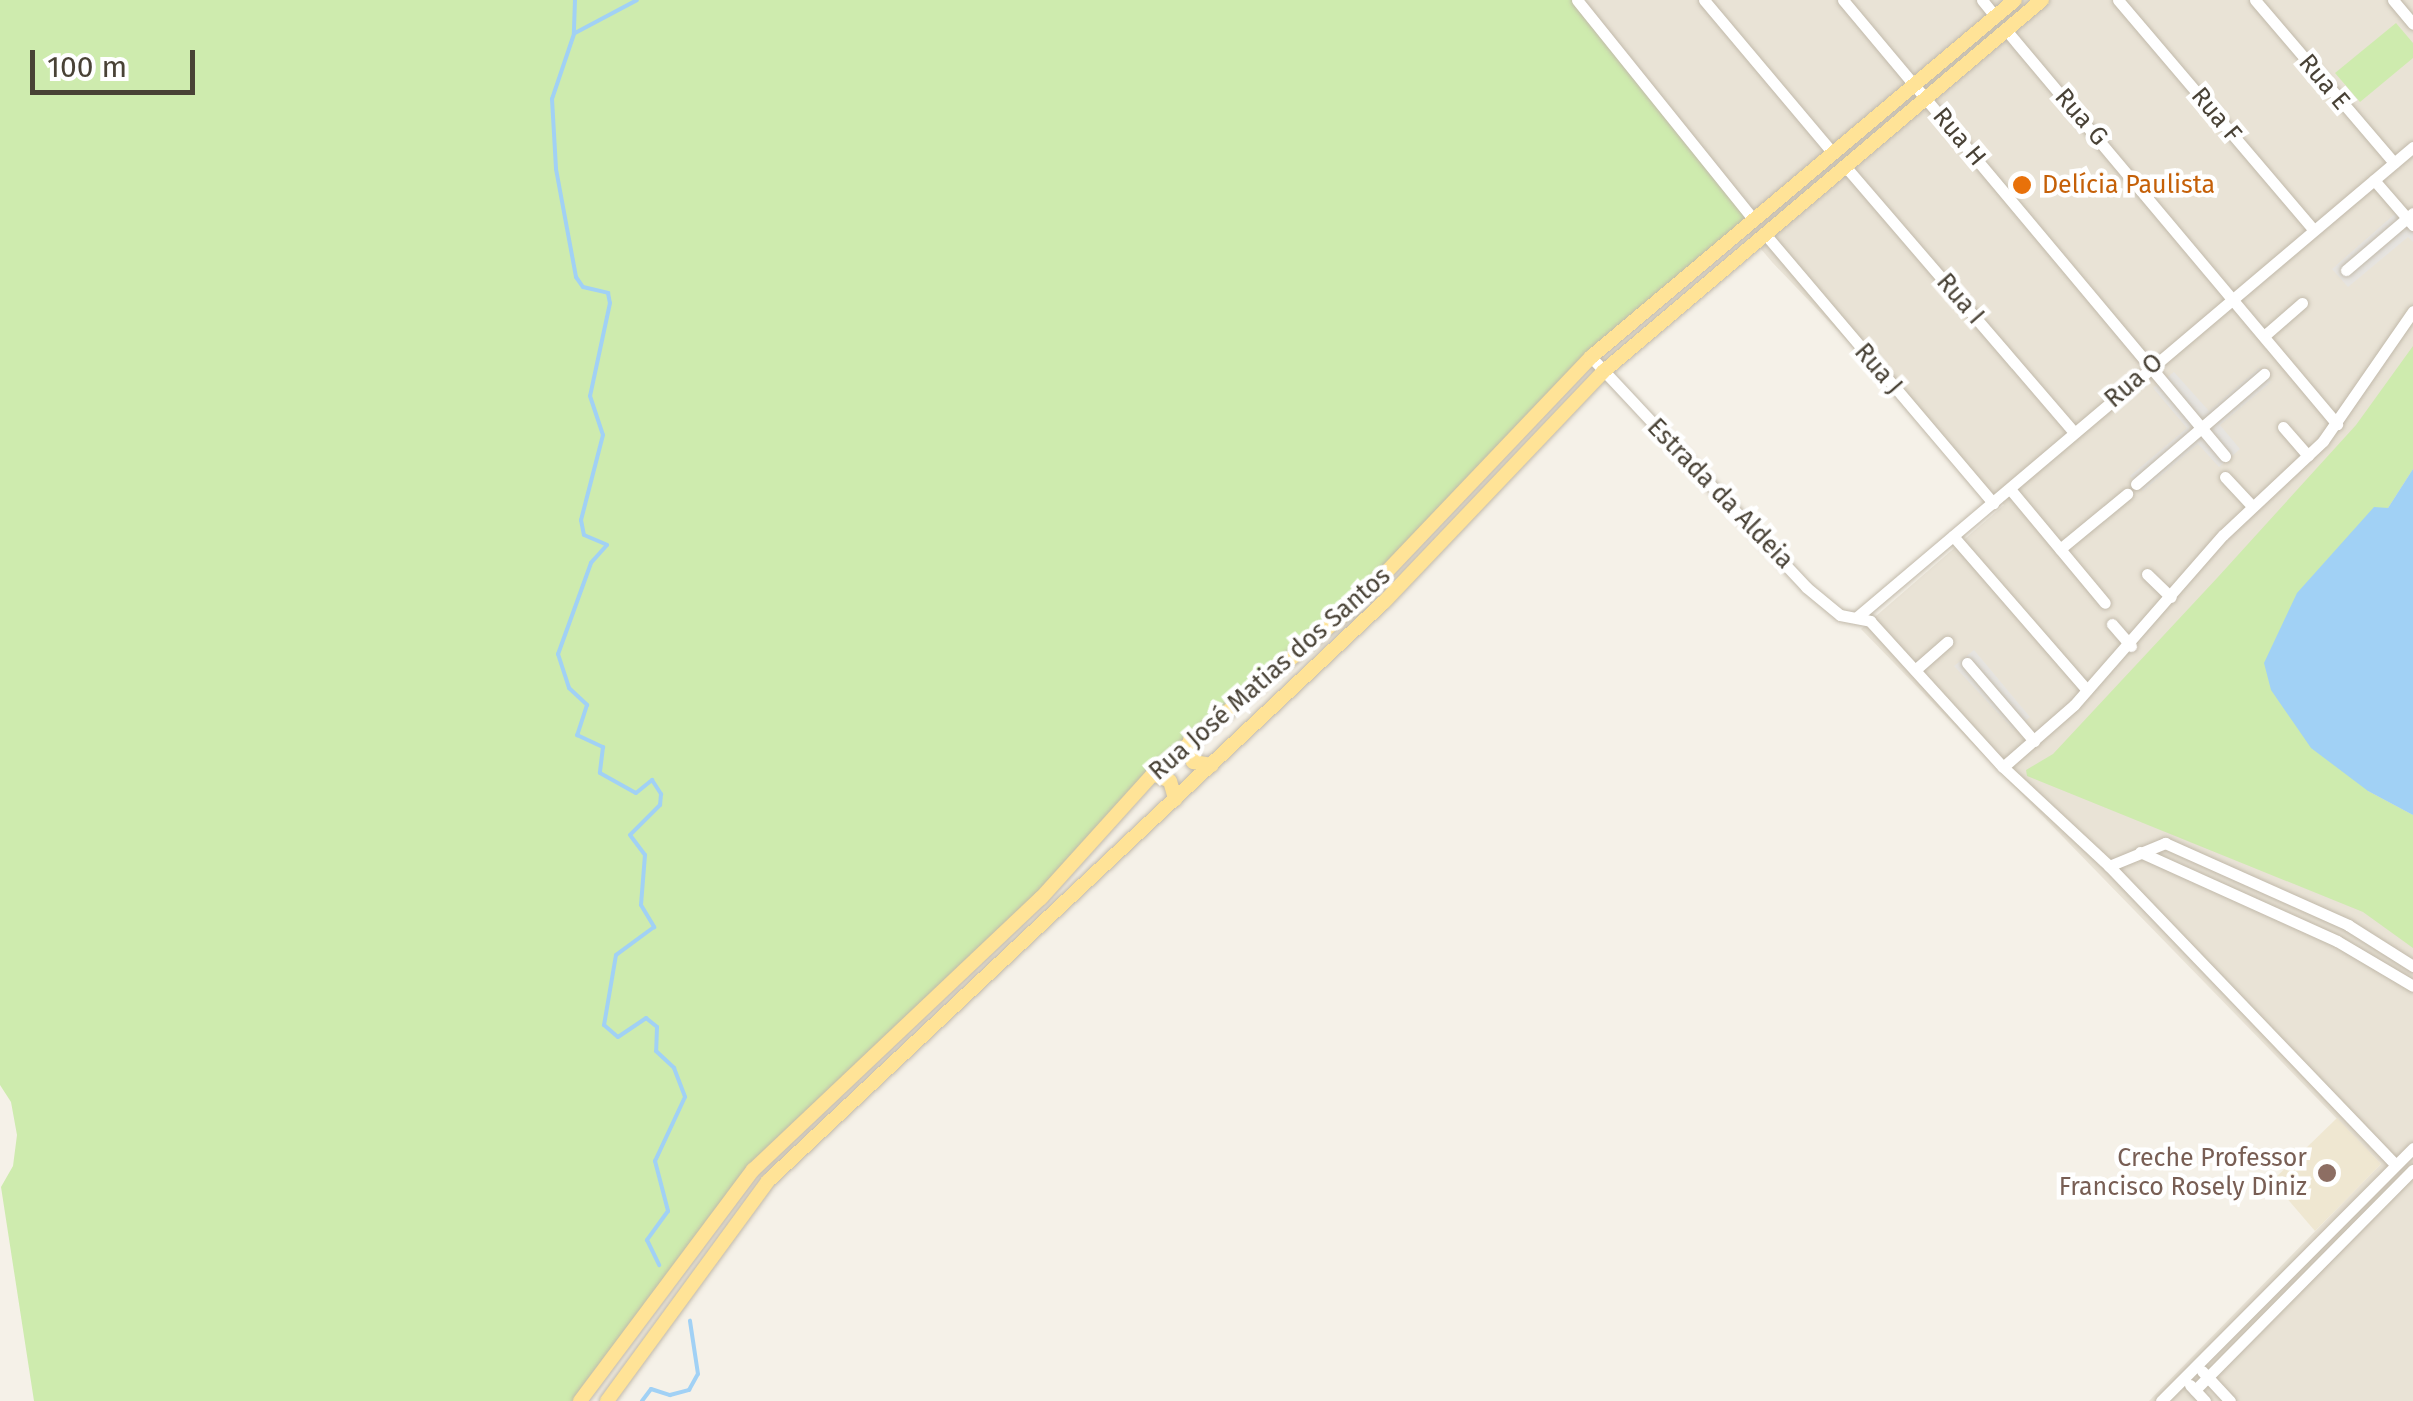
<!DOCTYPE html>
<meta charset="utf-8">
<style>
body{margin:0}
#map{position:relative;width:2413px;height:1401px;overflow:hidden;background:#f5f1e8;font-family:"Fira Sans",sans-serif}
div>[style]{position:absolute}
.residential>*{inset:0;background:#e9e3d6}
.education>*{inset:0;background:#efe7d1}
.green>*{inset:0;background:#ceebae}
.parking>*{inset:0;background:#e6e4e0}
.water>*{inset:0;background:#a1d1f5}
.stream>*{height:4px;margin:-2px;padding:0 2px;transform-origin:2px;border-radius:2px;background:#a1d1f5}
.roads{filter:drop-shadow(0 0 2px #c1b9aa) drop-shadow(0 0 2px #c1b9aa)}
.minor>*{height:11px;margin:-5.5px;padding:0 5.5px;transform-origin:5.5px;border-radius:5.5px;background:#fff}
.major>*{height:14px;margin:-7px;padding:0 7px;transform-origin:7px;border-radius:7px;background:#ffe397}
.dots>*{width:28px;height:28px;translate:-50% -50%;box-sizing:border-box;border:5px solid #fff;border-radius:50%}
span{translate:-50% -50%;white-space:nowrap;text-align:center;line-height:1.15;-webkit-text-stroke:9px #fff;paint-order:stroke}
.street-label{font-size:25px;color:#494236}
.food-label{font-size:25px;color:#c56008}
.left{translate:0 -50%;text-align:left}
.education-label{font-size:25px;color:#785e54}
.right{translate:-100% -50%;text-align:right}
.scale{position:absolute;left:30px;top:50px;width:165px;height:45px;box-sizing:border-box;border:5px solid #494236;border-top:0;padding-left:12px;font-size:30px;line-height:35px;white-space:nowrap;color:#494236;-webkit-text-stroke:8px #fff;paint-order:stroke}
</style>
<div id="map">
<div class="residential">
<div style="clip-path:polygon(1551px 0,2413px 0,2413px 1401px,2149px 1401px,2381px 1164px,1861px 629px,2004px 505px,1772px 262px)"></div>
</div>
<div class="education">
<div style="clip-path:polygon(2337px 1118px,2381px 1164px,2315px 1231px,2272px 1181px)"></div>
</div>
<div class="green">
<div style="clip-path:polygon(0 0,1577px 0,1754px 220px,1591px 357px,1398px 562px,1191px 740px,1078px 858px,753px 1170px,580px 1401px,34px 1401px,1px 1187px,13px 1166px,17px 1135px,11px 1102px,0 1085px)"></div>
<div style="clip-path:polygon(2396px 23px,2413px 43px,2413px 58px,2360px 102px,2335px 73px)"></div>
<div style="clip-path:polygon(2413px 346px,2413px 469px,2388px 508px,2368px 791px,2413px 815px,2413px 948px,2363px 912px,2027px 776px,2026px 770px,2053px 754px,2218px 577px,2356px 425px)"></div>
</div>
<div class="parking">
<div style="clip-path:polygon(2397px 212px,2413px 220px,2413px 242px,2408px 237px,2348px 287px,2332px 269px)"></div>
<div style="clip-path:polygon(2259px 368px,2271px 382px,2220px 425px,2240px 449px,2219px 467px,2198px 444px,2143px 491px,2130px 476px,2187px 428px,2153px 388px,2174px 372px,2209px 411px)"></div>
<div style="clip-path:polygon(1974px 650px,2030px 717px,2014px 730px,1954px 666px)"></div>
</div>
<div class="water">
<div style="clip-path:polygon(2413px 469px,2413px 815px,2368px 791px,2311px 748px,2271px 690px,2264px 663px,2297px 593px,2374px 507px,2388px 508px)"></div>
</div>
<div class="stream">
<div style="left:575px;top:0;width:34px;rotate:92deg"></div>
<div style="left:574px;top:34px;width:69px;rotate:108.7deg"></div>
<div style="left:552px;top:99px;width:70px;rotate:86.7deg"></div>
<div style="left:556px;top:169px;width:110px;rotate:79.5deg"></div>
<div style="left:576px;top:277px;width:12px;rotate:55deg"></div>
<div style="left:583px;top:287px;width:26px;rotate:13deg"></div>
<div style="left:608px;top:293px;width:10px;rotate:79deg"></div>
<div style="left:610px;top:303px;width:95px;rotate:102.1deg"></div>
<div style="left:590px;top:396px;width:41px;rotate:71.6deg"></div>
<div style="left:603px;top:435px;width:88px;rotate:104.5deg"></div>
<div style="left:581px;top:520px;width:15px;rotate:79deg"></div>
<div style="left:584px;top:535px;width:25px;rotate:23deg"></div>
<div style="left:607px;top:545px;width:24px;rotate:132deg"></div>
<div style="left:591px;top:563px;width:97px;rotate:109.9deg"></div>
<div style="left:558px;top:654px;width:36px;rotate:72deg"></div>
<div style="left:569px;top:688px;width:25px;rotate:43deg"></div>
<div style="left:587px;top:705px;width:32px;rotate:108deg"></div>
<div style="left:577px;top:735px;width:29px;rotate:25deg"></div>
<div style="left:603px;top:747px;width:26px;rotate:97deg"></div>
<div style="left:600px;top:773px;width:41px;rotate:29.1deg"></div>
<div style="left:636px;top:793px;width:21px;rotate:-39deg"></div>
<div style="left:652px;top:780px;width:17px;rotate:57deg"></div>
<div style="left:661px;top:794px;width:11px;rotate:95deg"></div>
<div style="left:660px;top:805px;width:42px;rotate:135deg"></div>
<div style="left:630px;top:835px;width:25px;rotate:53deg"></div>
<div style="left:645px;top:855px;width:50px;rotate:94.6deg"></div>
<div style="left:641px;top:905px;width:26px;rotate:59deg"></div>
<div style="left:654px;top:927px;width:47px;rotate:143.6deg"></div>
<div style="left:616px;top:955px;width:71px;rotate:99.7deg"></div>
<div style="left:604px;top:1025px;width:18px;rotate:41deg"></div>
<div style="left:618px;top:1037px;width:34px;rotate:-34deg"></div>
<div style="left:646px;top:1018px;width:14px;rotate:39deg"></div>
<div style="left:657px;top:1027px;width:24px;rotate:92deg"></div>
<div style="left:656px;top:1051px;width:25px;rotate:43deg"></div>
<div style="left:674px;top:1068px;width:31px;rotate:69deg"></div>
<div style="left:685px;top:1097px;width:71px;rotate:115.1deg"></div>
<div style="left:655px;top:1161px;width:52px;rotate:75.4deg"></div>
<div style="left:668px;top:1211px;width:36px;rotate:126deg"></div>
<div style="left:647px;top:1240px;width:28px;rotate:64deg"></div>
<div style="left:575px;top:33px;width:70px;rotate:-28deg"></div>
<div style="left:642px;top:1401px;width:15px;rotate:-53deg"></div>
<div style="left:651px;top:1389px;width:20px;rotate:18deg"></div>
<div style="left:670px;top:1395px;width:20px;rotate:-15deg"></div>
<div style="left:689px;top:1390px;width:18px;rotate:-61deg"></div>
<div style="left:698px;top:1374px;width:54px;rotate:-98.6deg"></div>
</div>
<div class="roads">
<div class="minor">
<div style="left:1577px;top:0;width:282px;rotate:51.2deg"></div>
<div style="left:1704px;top:0;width:200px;rotate:49.9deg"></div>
<div style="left:1843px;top:0;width:595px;rotate:50.05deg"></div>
<div style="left:1982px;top:0;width:22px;rotate:51deg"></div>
<div style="left:2118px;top:0;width:302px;rotate:49.6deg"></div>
<div style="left:2255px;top:0;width:214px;rotate:49.5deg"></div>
<div style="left:2393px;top:0;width:31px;rotate:50deg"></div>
<div style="left:2006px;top:30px;width:515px;rotate:49.97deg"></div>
<div style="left:1845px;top:166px;width:351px;rotate:49.3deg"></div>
<div style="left:2374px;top:180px;width:60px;rotate:49.1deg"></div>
<div style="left:1765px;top:234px;width:353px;rotate:49.7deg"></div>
<div style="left:2346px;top:270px;width:88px;rotate:-40.4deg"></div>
<div style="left:2265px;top:335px;width:49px;rotate:-40.9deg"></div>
<div style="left:1591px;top:357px;width:315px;rotate:46.9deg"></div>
<div style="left:1806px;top:587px;width:44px;rotate:39.5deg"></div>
<div style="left:1840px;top:615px;width:31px;rotate:11deg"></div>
<div style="left:1870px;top:621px;width:197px;rotate:47.7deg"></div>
<div style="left:2003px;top:767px;width:94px;rotate:-41.1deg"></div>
<div style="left:2074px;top:705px;width:226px;rotate:-48.8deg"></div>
<div style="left:2223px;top:535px;width:137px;rotate:-43.2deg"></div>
<div style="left:2323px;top:441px;width:158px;rotate:-55.3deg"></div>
<div style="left:2283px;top:427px;width:38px;rotate:49deg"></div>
<div style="left:2225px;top:477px;width:38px;rotate:47deg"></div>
<div style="left:2136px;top:484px;width:169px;rotate:-40.7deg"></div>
<div style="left:2010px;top:489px;width:148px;rotate:50.2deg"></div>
<div style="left:1953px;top:536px;width:204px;rotate:49deg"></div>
<div style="left:2060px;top:549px;width:87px;rotate:-39.4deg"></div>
<div style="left:2147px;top:574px;width:33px;rotate:44deg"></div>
<div style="left:1857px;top:617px;width:728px;rotate:-40.21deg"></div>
<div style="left:2112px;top:624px;width:29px;rotate:49deg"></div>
<div style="left:1967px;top:663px;width:103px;rotate:49.3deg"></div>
<div style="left:1915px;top:670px;width:43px;rotate:-41.2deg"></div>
<div style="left:2003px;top:767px;width:145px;rotate:43deg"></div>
<div style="left:2109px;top:866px;width:414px;rotate:46.2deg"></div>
<div style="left:2140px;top:852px;width:216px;rotate:24.3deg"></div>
<div style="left:2337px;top:941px;width:88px;rotate:30.6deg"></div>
<div style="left:2109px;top:866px;width:61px;rotate:-22.3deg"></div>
<div style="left:2165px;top:843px;width:201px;rotate:24.1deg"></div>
<div style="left:2348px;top:925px;width:77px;rotate:32.2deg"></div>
<div style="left:2202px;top:1371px;width:41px;rotate:47deg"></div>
<div style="left:2190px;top:1385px;width:22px;rotate:47deg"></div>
<div style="left:2195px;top:1390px;width:310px;rotate:-45.3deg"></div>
<div style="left:2161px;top:1401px;width:357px;rotate:-45.1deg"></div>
</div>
<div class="major">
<div style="left:1190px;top:740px;width:22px;rotate:82deg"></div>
<div style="left:1193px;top:762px;width:19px;rotate:9deg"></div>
<div style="left:1153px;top:774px;width:18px;rotate:22deg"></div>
<div style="left:1170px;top:781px;width:19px;rotate:74deg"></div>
<div style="left:580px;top:1401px;width:289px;rotate:-53.2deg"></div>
<div style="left:753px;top:1170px;width:396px;rotate:-43.4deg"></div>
<div style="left:1041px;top:898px;width:167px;rotate:-47.9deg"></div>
<div style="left:1153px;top:774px;width:261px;rotate:-39.9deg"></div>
<div style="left:1353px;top:607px;width:345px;rotate:-46.4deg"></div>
<div style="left:1591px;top:357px;width:554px;rotate:-40.1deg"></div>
<div style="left:607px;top:1401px;width:273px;rotate:-53.8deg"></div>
<div style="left:768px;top:1181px;width:845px;rotate:-43.23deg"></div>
<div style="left:1384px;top:602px;width:319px;rotate:-46.4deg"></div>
<div style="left:1604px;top:371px;width:574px;rotate:-40.27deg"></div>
</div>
</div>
<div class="dots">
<div style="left:2022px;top:185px;background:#e8710a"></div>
<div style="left:2327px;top:1173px;background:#8d6e63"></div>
</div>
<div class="street-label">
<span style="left:2324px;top:82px;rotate:50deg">Rua E</span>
<span style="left:2216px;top:115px;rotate:50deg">Rua F</span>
<span style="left:2081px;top:117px;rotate:49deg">Rua G</span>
<span style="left:1959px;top:137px;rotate:50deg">Rua H</span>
<span style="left:1960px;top:299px;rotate:49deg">Rua I</span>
<span style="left:1878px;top:369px;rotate:49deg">Rua J</span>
<span style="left:2134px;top:381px;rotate:-41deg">Rua O</span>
<span style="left:1720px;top:494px;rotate:46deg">Estrada da Aldeia</span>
<span style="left:1270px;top:674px;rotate:-41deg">Rua José Matias dos Santos</span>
</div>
<div class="food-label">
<span class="left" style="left:2042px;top:185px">Delícia Paulista</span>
</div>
<div class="education-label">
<span class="right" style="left:2307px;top:1173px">Creche Professor<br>Francisco Rosely Diniz</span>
</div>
<div class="scale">100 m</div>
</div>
